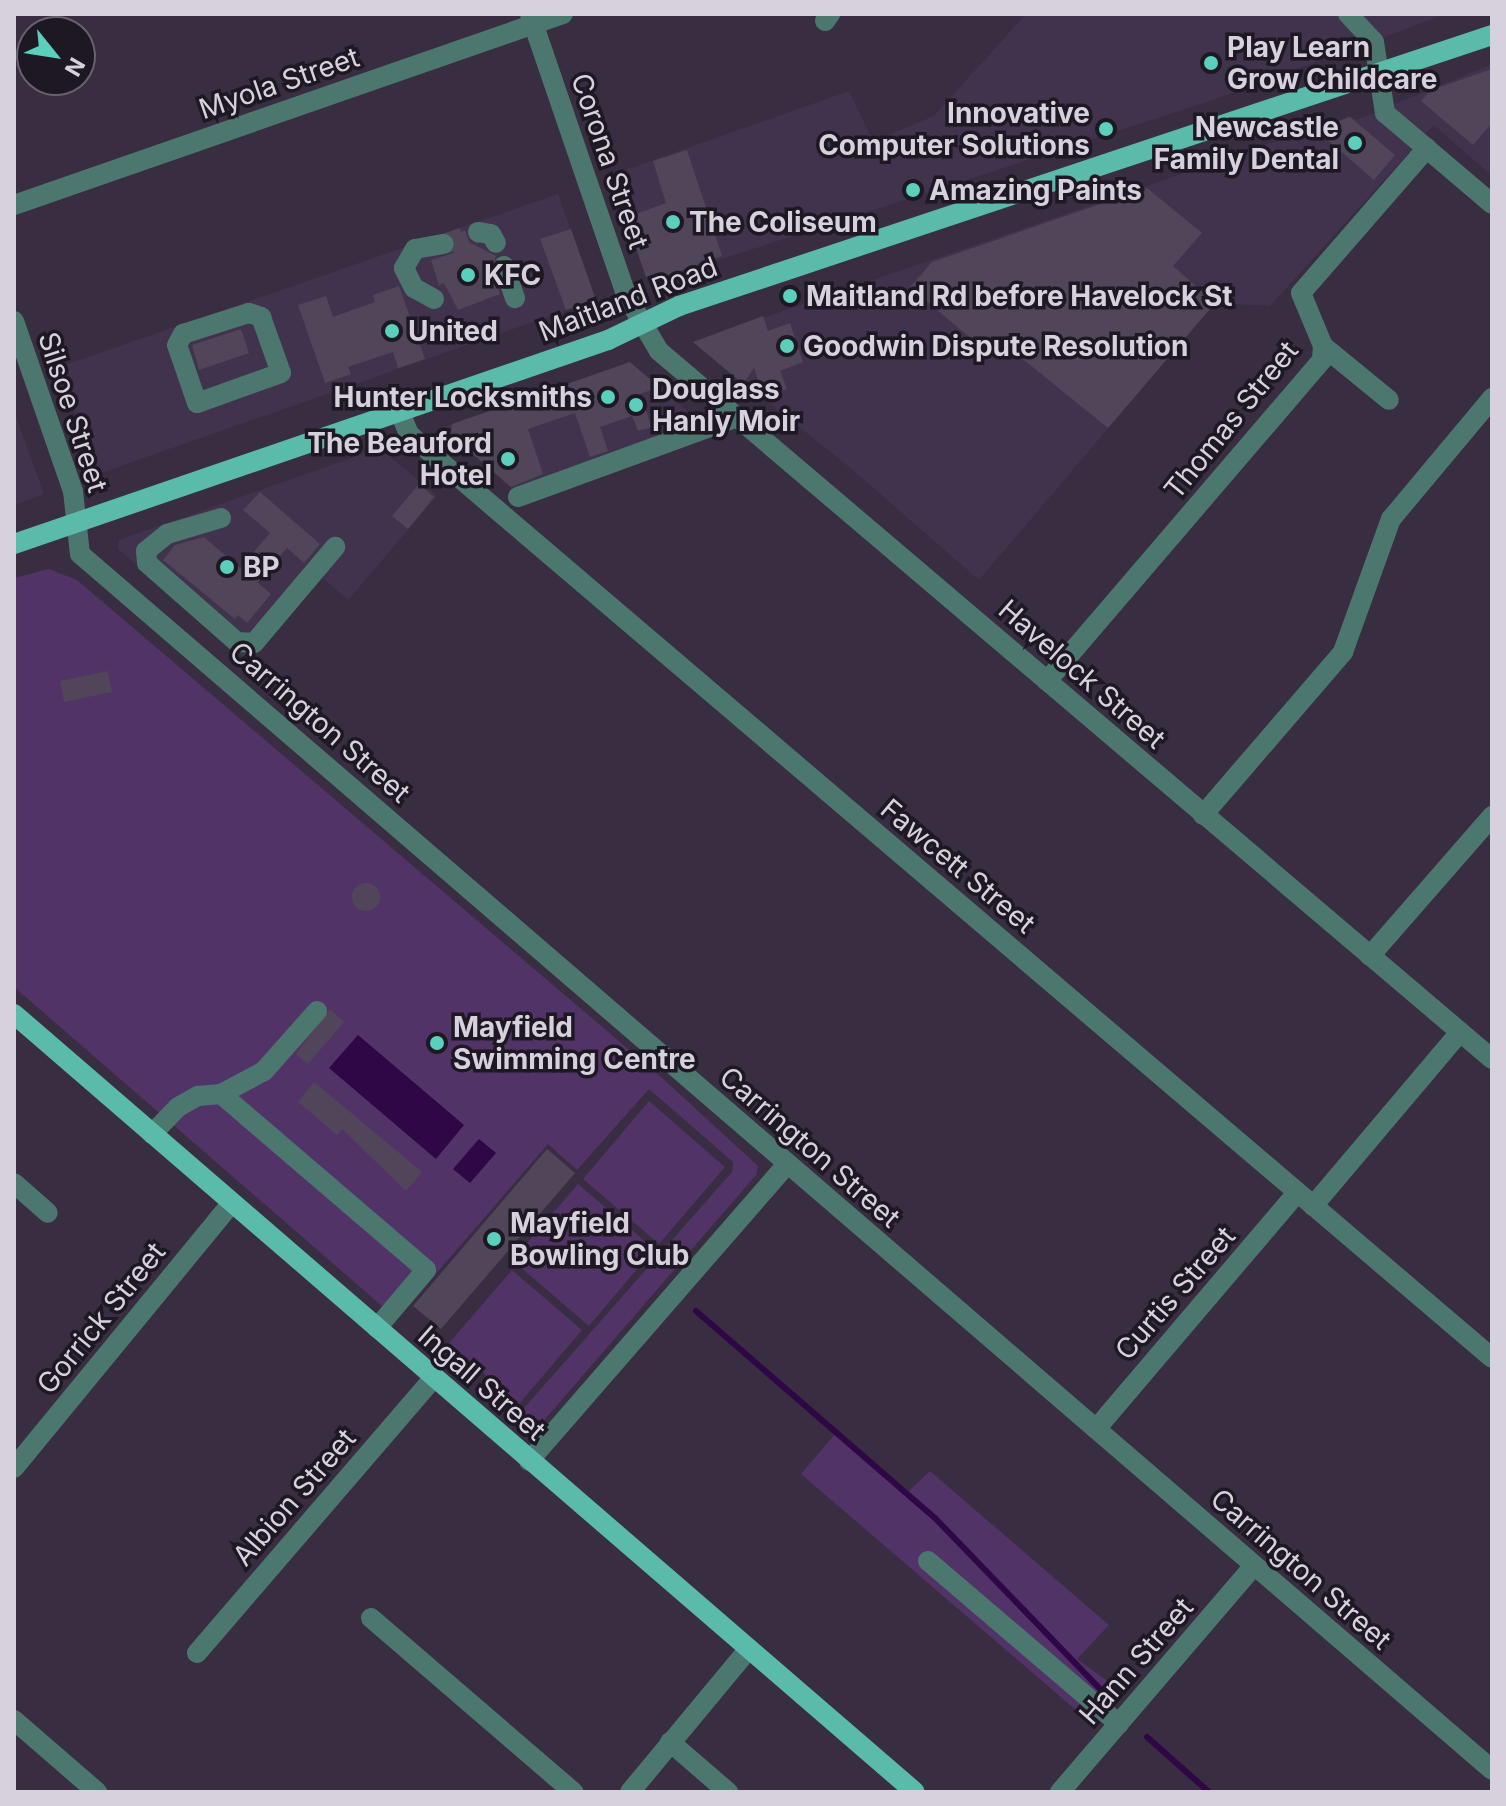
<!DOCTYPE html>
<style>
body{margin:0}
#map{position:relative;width:1506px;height:1806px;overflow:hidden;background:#382d41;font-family:Inter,sans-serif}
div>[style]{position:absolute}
.built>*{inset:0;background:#41334d}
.green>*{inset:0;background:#513368}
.water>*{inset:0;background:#2f0646}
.stream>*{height:6px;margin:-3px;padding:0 3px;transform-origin:3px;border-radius:3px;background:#2f0646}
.building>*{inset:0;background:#51455a}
.round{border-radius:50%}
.minor-tunnel>*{height:20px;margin-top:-10px;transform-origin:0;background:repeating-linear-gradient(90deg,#504658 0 20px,transparent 0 30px)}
.minor>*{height:20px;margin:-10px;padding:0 10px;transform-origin:10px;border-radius:10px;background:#4c776f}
.major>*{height:20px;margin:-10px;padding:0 10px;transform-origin:10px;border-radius:10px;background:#5bbbab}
.dots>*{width:22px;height:22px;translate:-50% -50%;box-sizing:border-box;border:4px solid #1d1821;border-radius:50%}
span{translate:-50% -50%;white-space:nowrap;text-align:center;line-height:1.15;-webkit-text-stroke:7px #1d1821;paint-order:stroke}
.poi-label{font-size:28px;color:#d7d1dd;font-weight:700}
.left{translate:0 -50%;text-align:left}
.right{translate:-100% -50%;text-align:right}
.street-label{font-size:28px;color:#d7d1dd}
.frame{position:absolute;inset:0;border:16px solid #d7d1dd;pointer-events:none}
.north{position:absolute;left:16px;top:16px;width:80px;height:80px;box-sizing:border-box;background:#1d1821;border:2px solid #67626c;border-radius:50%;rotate:120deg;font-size:22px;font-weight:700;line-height:32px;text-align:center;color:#d7d1dd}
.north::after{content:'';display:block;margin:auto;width:28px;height:36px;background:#5bcebc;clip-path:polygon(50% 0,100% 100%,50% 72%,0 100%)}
</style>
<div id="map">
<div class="built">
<div style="clip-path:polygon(1026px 14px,1446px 14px,1213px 100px,651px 282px,646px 277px,611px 175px,849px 91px,873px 141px,934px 116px)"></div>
<div style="clip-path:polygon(1492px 64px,1492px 176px,1434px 125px,1270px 306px,1215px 303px,979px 580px,854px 471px,693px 342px,1350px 116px,1356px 120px)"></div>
<div style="clip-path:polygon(558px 194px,596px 300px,95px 475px,59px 367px)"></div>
<div style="clip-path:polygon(630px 362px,704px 425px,515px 491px,442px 428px)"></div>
<div style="clip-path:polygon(14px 411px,44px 494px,14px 505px)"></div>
<div style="clip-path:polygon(371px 451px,387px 454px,437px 496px,348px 600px,319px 575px,246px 660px,118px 549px,119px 540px)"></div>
</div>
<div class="green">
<div style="clip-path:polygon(49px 569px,77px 580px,660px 1076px,758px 1166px,756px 1175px,534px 1432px,517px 1416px,732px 1172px,733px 1162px,649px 1089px,577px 1170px,548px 1144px,397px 1319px,14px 987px,14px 578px)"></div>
<div style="clip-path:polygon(649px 1101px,725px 1167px,659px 1244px,583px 1179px)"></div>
<div style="clip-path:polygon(578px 1184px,654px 1249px,589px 1326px,512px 1260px)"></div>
<div style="clip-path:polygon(512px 1270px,582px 1330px,519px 1404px,449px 1343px)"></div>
<div style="clip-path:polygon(835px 1434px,909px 1491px,930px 1471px,1109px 1625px,1077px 1659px,1113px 1685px,1084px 1717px,801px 1474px)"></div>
</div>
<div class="water">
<div style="clip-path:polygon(358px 1035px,464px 1125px,436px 1159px,329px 1068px)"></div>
<div style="clip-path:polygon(479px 1139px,496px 1153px,470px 1183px,453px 1169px)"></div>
</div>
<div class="stream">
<div style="left:696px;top:1311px;width:316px;rotate:40.9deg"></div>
<div style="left:935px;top:1518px;width:243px;rotate:46deg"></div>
<div style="left:1147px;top:1737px;width:83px;rotate:41.6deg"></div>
</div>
<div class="building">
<div style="clip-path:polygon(1492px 69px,1492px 123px,1473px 145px,1421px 101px,1431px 90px)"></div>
<div style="clip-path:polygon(1350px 117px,1395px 155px,1374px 180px,1316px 130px)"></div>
<div style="clip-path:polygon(687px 150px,722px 256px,654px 280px,646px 277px,630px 231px,637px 228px,633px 215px,666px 203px,653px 161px)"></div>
<div style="clip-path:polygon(1147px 188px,1202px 233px,1173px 266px,1215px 303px,1108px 428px,997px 338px,987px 352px,910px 287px,932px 262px)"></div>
<div style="clip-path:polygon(571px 229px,596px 300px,566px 310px,540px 239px)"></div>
<div style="clip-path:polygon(465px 230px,469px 242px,496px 256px,492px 269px,500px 294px,458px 310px,444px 283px,439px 285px,431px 260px,453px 253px,457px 243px,453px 235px)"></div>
<div style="clip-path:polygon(399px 286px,425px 359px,398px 368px,393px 352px,348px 367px,351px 374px,325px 383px,298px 305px,326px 296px,333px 317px,375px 302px,373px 295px)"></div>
<div style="clip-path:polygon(763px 316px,768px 331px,790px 323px,803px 362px,780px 371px,787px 389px,763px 397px,754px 368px,743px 384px,693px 342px)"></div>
<div style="clip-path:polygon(241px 329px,249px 353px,199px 370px,192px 345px)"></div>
<div style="clip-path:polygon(630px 362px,659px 387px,640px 394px,652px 427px,638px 431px,632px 416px,600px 427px,608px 451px,590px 457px,575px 413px,528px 429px,543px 474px,511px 487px,451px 435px,452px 424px)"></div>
<div style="clip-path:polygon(419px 484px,434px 497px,408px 529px,392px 516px)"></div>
<div style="clip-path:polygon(260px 492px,320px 544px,304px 563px,287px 548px,257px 582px,271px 594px,247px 623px,238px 615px,235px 619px,163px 560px,175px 545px,204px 537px,240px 568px,270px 533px,243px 510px)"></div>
<div style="clip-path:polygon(108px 671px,112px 692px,64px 702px,60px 681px)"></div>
<div class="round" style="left:352px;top:883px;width:28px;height:28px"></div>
<div style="clip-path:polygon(330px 1009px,344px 1022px,308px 1064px,296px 1054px)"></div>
<div style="clip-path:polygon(314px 1082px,422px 1172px,406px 1191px,342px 1129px,337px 1135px,298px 1102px)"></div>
<div style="clip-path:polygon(547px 1149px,575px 1173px,441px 1329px,413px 1306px)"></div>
</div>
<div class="minor-tunnel">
<div style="left:444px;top:244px;width:36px;rotate:-19deg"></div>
</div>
<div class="minor">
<div style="left:530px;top:14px;width:297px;rotate:71.1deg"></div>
<div style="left:626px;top:295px;width:65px;rotate:59.5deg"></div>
<div style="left:659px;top:351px;width:1093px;rotate:40.36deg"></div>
<div style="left:1348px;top:14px;width:38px;rotate:47deg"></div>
<div style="left:1374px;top:42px;width:72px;rotate:81.2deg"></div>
<div style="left:1385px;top:113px;width:140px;rotate:40.4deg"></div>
<div style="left:825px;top:21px;width:9px;rotate:-54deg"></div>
<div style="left:14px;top:205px;width:581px;rotate:-19.18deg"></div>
<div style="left:478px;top:232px;width:13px;rotate:9deg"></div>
<div style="left:491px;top:234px;width:10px;rotate:61deg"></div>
<div style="left:504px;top:266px;width:34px;rotate:71deg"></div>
<div style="left:434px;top:299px;width:23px;rotate:-151deg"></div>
<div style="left:414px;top:288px;width:22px;rotate:-117deg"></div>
<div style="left:404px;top:268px;width:22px;rotate:-60deg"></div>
<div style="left:415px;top:249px;width:29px;rotate:-10deg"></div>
<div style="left:249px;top:313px;width:13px;rotate:18deg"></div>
<div style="left:261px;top:317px;width:59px;rotate:70.3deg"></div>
<div style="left:281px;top:373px;width:89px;rotate:160.3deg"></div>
<div style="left:197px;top:403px;width:61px;rotate:-109deg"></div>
<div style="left:177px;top:345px;width:13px;rotate:-61deg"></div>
<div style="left:183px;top:334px;width:69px;rotate:-17.7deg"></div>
<div style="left:14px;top:321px;width:180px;rotate:70.9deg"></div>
<div style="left:73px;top:491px;width:63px;rotate:83.7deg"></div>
<div style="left:80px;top:554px;width:1863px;rotate:40.73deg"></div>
<div style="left:1323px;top:346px;width:85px;rotate:39.3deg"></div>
<div style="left:398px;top:408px;width:28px;rotate:67deg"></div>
<div style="left:409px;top:434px;width:53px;rotate:41.2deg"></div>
<div style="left:449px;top:469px;width:1370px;rotate:40.44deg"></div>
<div style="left:518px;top:497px;width:234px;rotate:-20deg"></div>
<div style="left:221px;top:518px;width:56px;rotate:163.5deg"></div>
<div style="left:167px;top:534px;width:27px;rotate:141deg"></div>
<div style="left:146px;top:551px;width:12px;rotate:85deg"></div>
<div style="left:147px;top:563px;width:120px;rotate:41.3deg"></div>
<div style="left:237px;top:642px;width:17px;rotate:3deg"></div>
<div style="left:254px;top:643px;width:126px;rotate:-49.8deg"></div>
<div style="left:1047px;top:681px;width:423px;rotate:-49.4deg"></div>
<div style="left:1322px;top:360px;width:14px;rotate:-86deg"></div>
<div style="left:1323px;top:346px;width:57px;rotate:-112.5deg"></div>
<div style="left:1301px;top:293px;width:192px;rotate:-49deg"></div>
<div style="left:1203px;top:815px;width:215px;rotate:-49.3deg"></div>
<div style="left:1343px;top:652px;width:141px;rotate:-70.2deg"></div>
<div style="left:1391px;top:519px;width:158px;rotate:-50.1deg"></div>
<div style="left:1370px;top:956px;width:186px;rotate:-48.9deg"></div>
<div style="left:221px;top:1094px;width:49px;rotate:-28.1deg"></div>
<div style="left:264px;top:1071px;width:80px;rotate:-48.5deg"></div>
<div style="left:152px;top:1134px;width:37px;rotate:-46deg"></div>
<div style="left:178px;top:1107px;width:23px;rotate:-29deg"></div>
<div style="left:198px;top:1096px;width:23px;rotate:-5deg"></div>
<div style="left:221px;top:1094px;width:270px;rotate:40.6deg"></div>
<div style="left:426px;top:1270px;width:76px;rotate:130.2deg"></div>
<div style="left:14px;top:1183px;width:45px;rotate:41.4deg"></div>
<div style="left:1313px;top:1206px;width:228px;rotate:-49.8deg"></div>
<div style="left:1096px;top:1429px;width:310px;rotate:-49.6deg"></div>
<div style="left:529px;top:1461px;width:393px;rotate:-49deg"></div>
<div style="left:14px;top:1468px;width:343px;rotate:-50.6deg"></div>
<div style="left:928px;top:1561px;width:251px;rotate:40.5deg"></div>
<div style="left:371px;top:1618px;width:267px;rotate:40.7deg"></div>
<div style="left:197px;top:1653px;width:364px;rotate:-49.3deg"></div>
<div style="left:14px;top:1720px;width:110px;rotate:40.9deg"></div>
<div style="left:670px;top:1742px;width:77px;rotate:40.8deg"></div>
<div style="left:630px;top:1792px;width:185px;rotate:-50.3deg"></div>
<div style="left:1060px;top:1792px;width:298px;rotate:-49.4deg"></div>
</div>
<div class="major">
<div style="left:14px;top:544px;width:628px;rotate:-18.95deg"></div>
<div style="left:608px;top:340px;width:79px;rotate:-25.6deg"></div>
<div style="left:679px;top:306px;width:857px;rotate:-18.43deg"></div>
<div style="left:14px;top:1014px;width:1190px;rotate:40.81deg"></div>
</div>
<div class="dots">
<div style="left:1211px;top:63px;background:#5bcebc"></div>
<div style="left:1106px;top:129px;background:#5bcebc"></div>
<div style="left:1355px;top:143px;background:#5bcebc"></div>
<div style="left:913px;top:190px;background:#5bcebc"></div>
<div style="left:673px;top:222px;background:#5bcebc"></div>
<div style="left:468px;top:275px;background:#5bcebc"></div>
<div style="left:790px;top:296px;background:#5bcebc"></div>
<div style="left:392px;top:331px;background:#5bcebc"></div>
<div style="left:787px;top:346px;background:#5bcebc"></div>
<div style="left:608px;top:397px;background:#5bcebc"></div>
<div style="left:636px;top:405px;background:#5bcebc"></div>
<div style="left:508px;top:459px;background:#5bcebc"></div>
<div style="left:227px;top:567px;background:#5bcebc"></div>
<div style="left:437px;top:1043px;background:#5bcebc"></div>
<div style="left:494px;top:1239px;background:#5bcebc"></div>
</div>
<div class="poi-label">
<span class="left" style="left:1227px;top:63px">Play Learn<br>Grow Childcare</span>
<span class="right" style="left:1090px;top:129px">Innovative<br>Computer Solutions</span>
<span class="right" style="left:1339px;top:143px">Newcastle<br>Family Dental</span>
<span class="left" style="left:929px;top:190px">Amazing Paints</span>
<span class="left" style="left:689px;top:222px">The Coliseum</span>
<span class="left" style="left:484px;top:275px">KFC</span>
<span class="left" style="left:806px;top:296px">Maitland Rd before Havelock St</span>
<span class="left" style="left:408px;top:331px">United</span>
<span class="left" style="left:803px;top:346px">Goodwin Dispute Resolution</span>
<span class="left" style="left:652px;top:405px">Douglass<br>Hanly Moir</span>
<span class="right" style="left:592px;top:397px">Hunter Locksmiths</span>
<span class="right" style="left:492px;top:459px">The Beauford<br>Hotel</span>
<span class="left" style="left:243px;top:567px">BP</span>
<span class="left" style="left:453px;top:1043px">Mayfield<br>Swimming Centre</span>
<span class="left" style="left:510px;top:1239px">Mayfield<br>Bowling Club</span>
</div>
<div class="street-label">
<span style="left:279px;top:83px;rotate:-19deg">Myola Street</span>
<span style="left:610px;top:161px;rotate:71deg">Corona Street</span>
<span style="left:628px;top:299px;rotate:-21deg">Maitland Road</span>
<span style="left:73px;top:412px;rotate:72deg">Silsoe Street</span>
<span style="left:1231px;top:420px;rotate:-51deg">Thomas Street</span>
<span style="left:1082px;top:674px;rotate:41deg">Havelock Street</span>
<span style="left:320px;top:722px;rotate:41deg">Carrington Street</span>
<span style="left:958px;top:866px;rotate:40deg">Fawcett Street</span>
<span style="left:810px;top:1147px;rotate:41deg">Carrington Street</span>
<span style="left:1175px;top:1293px;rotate:-49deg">Curtis Street</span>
<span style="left:101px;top:1318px;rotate:-51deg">Gorrick Street</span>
<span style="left:482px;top:1383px;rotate:41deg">Ingall Street</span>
<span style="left:294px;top:1497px;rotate:-49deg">Albion Street</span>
<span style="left:1301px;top:1569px;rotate:41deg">Carrington Street</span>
<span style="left:1136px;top:1661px;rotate:-49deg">Hann Street</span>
</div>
<div class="frame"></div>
<div class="north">N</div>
</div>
